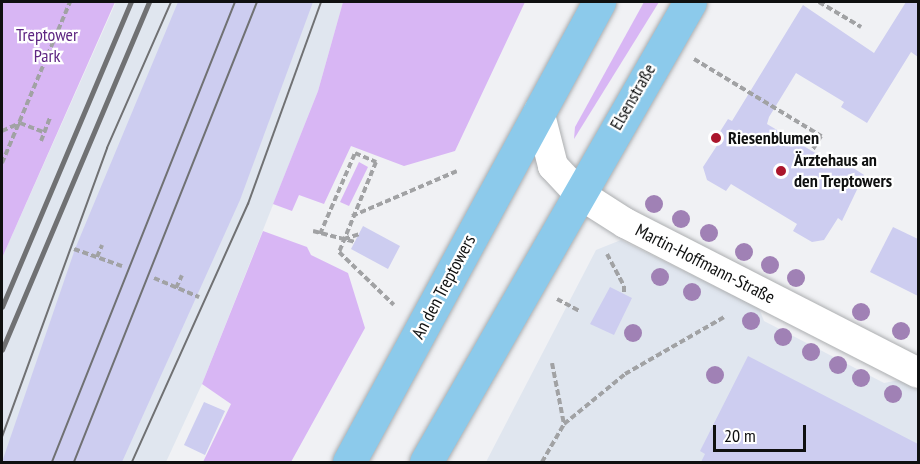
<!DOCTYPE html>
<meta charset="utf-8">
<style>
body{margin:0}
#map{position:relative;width:920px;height:464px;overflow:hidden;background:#f0f1f4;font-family:"PT Sans Narrow",sans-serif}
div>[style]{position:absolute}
.built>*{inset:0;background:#e0e6ef}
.green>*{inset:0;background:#d8b6f4}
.building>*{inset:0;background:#cdcdf0}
.path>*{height:4px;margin-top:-2px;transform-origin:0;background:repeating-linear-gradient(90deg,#a1a2a4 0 6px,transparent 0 9px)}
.roads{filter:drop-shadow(0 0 2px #acaeb0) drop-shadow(0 0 2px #acaeb0)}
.street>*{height:30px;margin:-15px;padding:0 15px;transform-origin:15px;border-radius:15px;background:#fff}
.primary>*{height:33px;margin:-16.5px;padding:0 16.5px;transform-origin:16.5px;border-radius:16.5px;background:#8ccaeb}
.tram>*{height:1.5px;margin:-0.75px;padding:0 0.75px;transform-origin:0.75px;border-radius:0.75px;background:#707173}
.rail>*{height:4.5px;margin:-2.25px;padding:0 2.25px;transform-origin:2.25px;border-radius:2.25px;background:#707173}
.trees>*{width:18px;height:18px;margin:-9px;border-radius:50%;background:#a081b5}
.dots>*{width:16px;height:16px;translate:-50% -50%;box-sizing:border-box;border:3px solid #fff;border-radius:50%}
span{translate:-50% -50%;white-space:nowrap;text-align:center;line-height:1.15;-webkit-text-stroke:4.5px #fff;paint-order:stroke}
.park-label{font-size:18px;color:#5e2682}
.street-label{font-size:18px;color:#0f1010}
.poi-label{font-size:18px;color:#0f1010;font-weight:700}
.left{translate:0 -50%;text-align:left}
.frame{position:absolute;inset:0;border:3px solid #0f1010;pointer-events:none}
.scale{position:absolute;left:713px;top:425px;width:93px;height:27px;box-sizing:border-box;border:3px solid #0f1010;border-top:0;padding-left:8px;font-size:18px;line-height:21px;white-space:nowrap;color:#0f1010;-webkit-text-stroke:4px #fff;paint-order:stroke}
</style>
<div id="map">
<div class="built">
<div style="clip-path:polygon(116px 2px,343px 2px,318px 91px,202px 384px,166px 462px,2px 462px,2px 258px)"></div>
<div style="clip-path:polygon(621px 240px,759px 308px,764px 321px,884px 383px,899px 380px,918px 390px,918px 462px,486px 462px,596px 250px)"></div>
</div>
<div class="green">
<div style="clip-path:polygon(2px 2px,115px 2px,2px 258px)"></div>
<div style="clip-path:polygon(343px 2px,525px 2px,455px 151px,404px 166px,351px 146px,324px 204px,299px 195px,292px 211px,273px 204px,318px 91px)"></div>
<div style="clip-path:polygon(644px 2px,659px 2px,574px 139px,575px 127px)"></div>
<div style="clip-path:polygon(359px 162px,368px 167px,349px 206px,340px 202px)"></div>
<div style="clip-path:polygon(263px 231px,307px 247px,311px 255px,348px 273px,365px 328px,291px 462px,203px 462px,231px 404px,202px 384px)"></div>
</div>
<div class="building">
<div style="clip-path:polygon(178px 2px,313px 2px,240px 200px,122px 462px,2px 462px,75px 249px)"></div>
<div style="clip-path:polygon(906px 2px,918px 2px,918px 57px,911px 52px,867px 123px,841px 107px,844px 102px,796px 73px,769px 117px,767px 124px,812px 151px,834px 164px,838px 158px,864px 175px,842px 221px,838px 218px,824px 240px,812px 242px,793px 231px,797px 224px,731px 184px,726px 191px,707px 180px,703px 167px,718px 144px,714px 141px,728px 119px,732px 121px,803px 5px,874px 53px)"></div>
<div style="clip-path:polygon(363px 226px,400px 246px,388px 269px,351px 249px)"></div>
<div style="clip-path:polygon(893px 227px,918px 239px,918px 296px,870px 272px)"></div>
<div style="clip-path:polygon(610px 287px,632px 298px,614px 335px,590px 324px)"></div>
<div style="clip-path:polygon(748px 356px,918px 444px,918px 462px,701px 462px,705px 454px,700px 451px)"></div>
<div style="clip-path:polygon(204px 402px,225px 411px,205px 455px,184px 445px)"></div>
</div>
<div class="path">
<div style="left:819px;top:2px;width:49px;rotate:30.8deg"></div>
<div style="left:694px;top:59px;width:149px;rotate:31.2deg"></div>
<div style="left:821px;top:136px;width:17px;rotate:121deg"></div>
<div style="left:2px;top:131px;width:20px;rotate:-24deg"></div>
<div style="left:20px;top:123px;width:26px;rotate:21deg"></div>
<div style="left:41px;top:141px;width:26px;rotate:-69deg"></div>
<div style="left:2px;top:163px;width:175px;rotate:-67.1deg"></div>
<div style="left:352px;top:216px;width:114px;rotate:-23.2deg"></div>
<div style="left:313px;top:231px;width:43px;rotate:14.7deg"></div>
<div style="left:320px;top:234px;width:88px;rotate:-66.6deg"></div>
<div style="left:355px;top:153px;width:23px;rotate:23deg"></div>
<div style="left:376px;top:162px;width:97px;rotate:112.3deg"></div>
<div style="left:339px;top:252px;width:76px;rotate:43.9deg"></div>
<div style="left:344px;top:239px;width:16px;rotate:-18deg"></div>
<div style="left:74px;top:249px;width:51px;rotate:19.5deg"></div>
<div style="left:607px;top:254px;width:36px;rotate:62deg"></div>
<div style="left:624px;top:286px;width:8px;rotate:90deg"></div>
<div style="left:97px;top:257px;width:13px;rotate:-67deg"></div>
<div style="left:154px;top:278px;width:49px;rotate:22.9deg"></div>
<div style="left:176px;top:288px;width:14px;rotate:-65deg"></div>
<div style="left:557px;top:299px;width:26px;rotate:28deg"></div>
<div style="left:552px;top:363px;width:62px;rotate:78.9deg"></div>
<div style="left:542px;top:462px;width:44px;rotate:-59.9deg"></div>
<div style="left:564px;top:424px;width:79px;rotate:-39.3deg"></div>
<div style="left:625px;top:374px;width:114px;rotate:-29.9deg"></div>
</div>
<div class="roads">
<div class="street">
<div style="left:539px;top:111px;width:57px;rotate:75.7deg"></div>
<div style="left:553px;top:166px;width:37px;rotate:47deg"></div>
<div style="left:578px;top:193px;width:56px;rotate:32.6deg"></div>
<div style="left:625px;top:223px;width:329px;rotate:27.1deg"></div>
</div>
<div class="primary">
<div style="left:349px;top:462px;width:524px;rotate:-61.48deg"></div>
<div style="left:426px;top:462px;width:530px;rotate:-60.15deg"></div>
</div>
</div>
<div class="tram">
<div style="left:2px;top:437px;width:307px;rotate:-70deg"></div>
<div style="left:107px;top:148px;width:159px;rotate:-66.3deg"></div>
<div style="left:52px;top:462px;width:495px;rotate:-68.3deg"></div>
<div style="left:74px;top:462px;width:495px;rotate:-68.3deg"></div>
<div style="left:132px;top:462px;width:283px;rotate:-65.8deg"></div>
<div style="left:248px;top:204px;width:215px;rotate:-70.1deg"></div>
</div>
<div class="rail">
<div style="left:2px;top:307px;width:331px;rotate:-67.1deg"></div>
<div style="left:2px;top:350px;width:378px;rotate:-67.1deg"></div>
</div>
<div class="trees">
<div style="left:654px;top:204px"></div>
<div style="left:681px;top:219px"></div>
<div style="left:709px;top:233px"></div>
<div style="left:744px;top:252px"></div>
<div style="left:770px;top:265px"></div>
<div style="left:660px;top:277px"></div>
<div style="left:796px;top:278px"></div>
<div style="left:692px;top:292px"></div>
<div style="left:861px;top:312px"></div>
<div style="left:751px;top:321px"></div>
<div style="left:901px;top:331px"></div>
<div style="left:633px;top:333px"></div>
<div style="left:783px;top:337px"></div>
<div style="left:811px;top:352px"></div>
<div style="left:838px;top:365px"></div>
<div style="left:715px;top:375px"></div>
<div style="left:861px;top:378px"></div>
<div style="left:893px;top:394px"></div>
</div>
<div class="dots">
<div style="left:716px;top:138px;background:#ab162c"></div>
<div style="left:781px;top:171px;background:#ab162c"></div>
</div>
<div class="park-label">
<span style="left:47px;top:46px">Treptower<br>Park</span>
</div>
<div class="street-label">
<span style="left:633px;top:97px;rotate:-60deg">Elsenstraße</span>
<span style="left:705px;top:264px;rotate:27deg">Martin-Hoffmann-Straße</span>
<span style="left:444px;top:287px;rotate:-62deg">An den Treptowers</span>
</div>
<div class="poi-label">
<span class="left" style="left:728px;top:138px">Riesenblumen</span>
<span class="left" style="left:794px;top:171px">Ärztehaus an<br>den Treptowers</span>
</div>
<div class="frame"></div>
<div class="scale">20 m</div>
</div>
